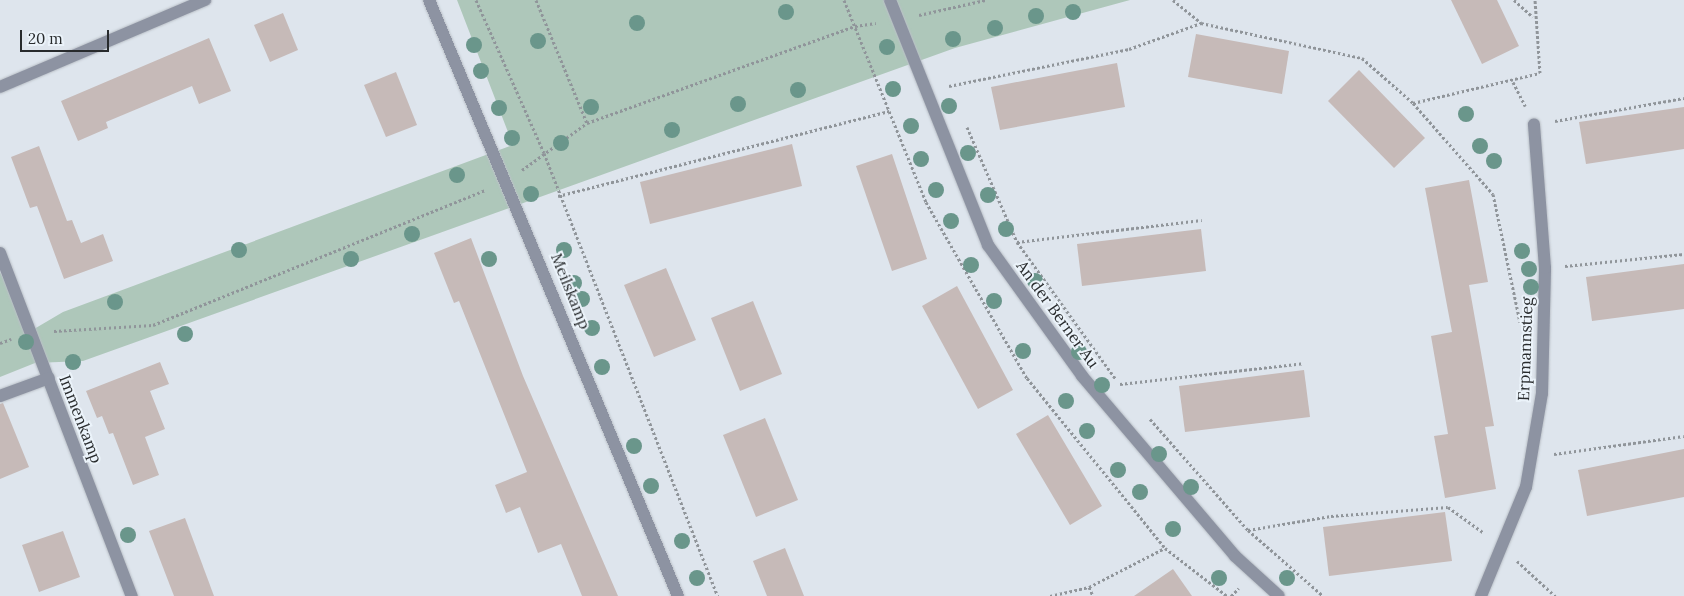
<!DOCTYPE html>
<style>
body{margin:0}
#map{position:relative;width:1684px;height:596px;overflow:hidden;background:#dee5ed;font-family:Lora,serif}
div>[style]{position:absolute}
.green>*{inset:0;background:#aec7ba}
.building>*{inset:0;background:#c6bab8}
.path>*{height:3px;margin-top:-1.5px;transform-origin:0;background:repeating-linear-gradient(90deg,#90959a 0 2.5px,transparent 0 5px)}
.roads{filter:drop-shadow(0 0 1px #bac0c7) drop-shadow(0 0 1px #bac0c7)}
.minor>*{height:12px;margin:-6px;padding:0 6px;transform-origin:6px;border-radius:6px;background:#8d93a2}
.trees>*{width:16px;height:16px;margin:-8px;border-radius:50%;background:#6a968b}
span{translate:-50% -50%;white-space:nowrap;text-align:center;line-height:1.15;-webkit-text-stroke:4px #ebf3fa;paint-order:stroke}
.street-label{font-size:16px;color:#282b2d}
.scale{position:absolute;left:20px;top:30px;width:89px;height:22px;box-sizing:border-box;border:2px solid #282b2d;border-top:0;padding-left:6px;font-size:15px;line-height:18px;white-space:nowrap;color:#282b2d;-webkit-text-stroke:4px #ebf3fa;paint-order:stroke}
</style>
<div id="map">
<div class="green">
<div style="clip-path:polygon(457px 0,1130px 0,955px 48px,83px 361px,35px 363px,0 377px,0 272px,29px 332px,63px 312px,513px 145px)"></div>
</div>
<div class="building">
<div style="clip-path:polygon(1451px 0,1497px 0,1519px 46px,1482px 64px)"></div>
<div style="clip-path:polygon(283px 13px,298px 50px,270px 62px,254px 25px)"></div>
<div style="clip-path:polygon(1196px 34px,1289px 51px,1282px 94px,1188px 77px)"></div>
<div style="clip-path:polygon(209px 38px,231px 91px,199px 104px,192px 86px,106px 122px,108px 128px,78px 141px,61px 101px)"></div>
<div style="clip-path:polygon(1117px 63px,1125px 107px,1000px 130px,991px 87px)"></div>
<div style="clip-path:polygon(1359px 70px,1425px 138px,1394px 168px,1328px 101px)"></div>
<div style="clip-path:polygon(396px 72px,417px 125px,386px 137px,364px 85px)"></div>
<div style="clip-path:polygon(1684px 107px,1684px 149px,1586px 164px,1579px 122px)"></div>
<div style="clip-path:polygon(792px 144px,802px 186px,650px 224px,640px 182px)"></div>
<div style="clip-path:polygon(39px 146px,67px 221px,72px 220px,81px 243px,103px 234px,113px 261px,64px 279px,37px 206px,30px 208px,11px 157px)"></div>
<div style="clip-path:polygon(892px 154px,927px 259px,892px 271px,856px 166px)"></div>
<div style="clip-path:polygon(1469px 180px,1488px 282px,1469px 285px,1494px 426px,1485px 427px,1496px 489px,1445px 498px,1434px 436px,1448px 434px,1431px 336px,1452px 332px,1425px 188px)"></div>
<div style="clip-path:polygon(1201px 229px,1206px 271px,1082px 286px,1077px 244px)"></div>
<div style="clip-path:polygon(471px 238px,523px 376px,618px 596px,582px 596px,561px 544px,538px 553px,520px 507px,506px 513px,495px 485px,527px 472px,459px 301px,454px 303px,434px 253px)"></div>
<div style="clip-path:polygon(1684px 264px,1684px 309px,1592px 321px,1586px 277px)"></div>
<div style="clip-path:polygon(666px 268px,696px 340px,654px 357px,624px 285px)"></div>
<div style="clip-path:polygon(957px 286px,1013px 390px,978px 409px,922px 306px)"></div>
<div style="clip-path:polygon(753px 301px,782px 374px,740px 391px,711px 318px)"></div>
<div style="clip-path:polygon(160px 362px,169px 384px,150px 391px,165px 429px,145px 437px,159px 475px,133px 485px,113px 433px,109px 434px,102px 416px,97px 418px,86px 391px)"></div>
<div style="clip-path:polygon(1304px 370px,1310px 417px,1185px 432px,1179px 386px)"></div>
<div style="clip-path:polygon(3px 403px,29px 467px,0 479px,0 404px)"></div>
<div style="clip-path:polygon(1048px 415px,1102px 506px,1070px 525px,1016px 434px)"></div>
<div style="clip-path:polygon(765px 418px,798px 500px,756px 517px,723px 435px)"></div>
<div style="clip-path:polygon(1684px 449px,1684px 497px,1587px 516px,1578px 470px)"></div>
<div style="clip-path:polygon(1445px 512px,1452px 561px,1329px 576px,1323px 527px)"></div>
<div style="clip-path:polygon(185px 518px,214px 596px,174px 596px,149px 531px)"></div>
<div style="clip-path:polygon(63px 531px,80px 577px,39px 592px,22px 545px)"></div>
<div style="clip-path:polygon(785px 548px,804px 596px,767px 596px,753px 561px)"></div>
<div style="clip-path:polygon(1173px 569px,1192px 596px,1134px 596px)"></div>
</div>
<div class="path">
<div style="left:476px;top:0;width:167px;rotate:66deg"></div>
<div style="left:544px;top:153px;width:476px;rotate:68.6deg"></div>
<div style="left:536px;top:0;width:133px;rotate:67.5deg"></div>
<div style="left:844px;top:0;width:218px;rotate:67.9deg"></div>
<div style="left:926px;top:202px;width:203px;rotate:60.2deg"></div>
<div style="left:1027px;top:378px;width:219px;rotate:50.9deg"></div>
<div style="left:1165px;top:548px;width:78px;rotate:37.7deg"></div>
<div style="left:1173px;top:0;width:36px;rotate:39deg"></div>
<div style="left:1514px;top:0;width:25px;rotate:42deg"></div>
<div style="left:919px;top:15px;width:68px;rotate:-12.8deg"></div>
<div style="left:1513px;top:82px;width:27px;rotate:63deg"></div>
<div style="left:949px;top:86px;width:184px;rotate:-11.6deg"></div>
<div style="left:1129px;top:49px;width:77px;rotate:-19.9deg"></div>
<div style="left:1201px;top:23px;width:165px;rotate:12.3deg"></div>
<div style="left:1362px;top:58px;width:68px;rotate:41.4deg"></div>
<div style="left:1413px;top:103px;width:130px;rotate:-13.3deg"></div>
<div style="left:1540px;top:73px;width:73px;rotate:-93.9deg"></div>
<div style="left:1413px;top:103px;width:121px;rotate:48.7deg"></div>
<div style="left:1493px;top:194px;width:131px;rotate:78.1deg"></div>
<div style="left:1555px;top:121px;width:131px;rotate:-10.1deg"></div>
<div style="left:967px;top:127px;width:125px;rotate:66.5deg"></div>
<div style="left:1017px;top:242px;width:168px;rotate:54.2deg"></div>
<div style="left:522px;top:170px;width:80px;rotate:-35.9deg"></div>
<div style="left:587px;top:123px;width:285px;rotate:-19.9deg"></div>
<div style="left:855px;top:26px;width:21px;rotate:-8deg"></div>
<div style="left:558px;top:196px;width:342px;rotate:-14.4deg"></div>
<div style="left:1017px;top:242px;width:186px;rotate:-6.8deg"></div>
<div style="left:1565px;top:266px;width:120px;rotate:-5.8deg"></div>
<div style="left:54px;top:331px;width:99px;rotate:-3.5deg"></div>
<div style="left:153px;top:325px;width:359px;rotate:-22.1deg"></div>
<div style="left:0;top:343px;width:12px;rotate:-20deg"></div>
<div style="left:1120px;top:384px;width:184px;rotate:-6.5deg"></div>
<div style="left:1150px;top:419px;width:148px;rotate:48.6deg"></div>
<div style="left:1248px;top:530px;width:100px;rotate:41.3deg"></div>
<div style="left:1554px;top:454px;width:131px;rotate:-7.9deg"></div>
<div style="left:1248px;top:530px;width:84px;rotate:-9.6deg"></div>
<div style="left:1331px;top:516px;width:117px;rotate:-4.4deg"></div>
<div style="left:1448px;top:507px;width:44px;rotate:35.8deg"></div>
<div style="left:1517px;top:561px;width:52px;rotate:42.6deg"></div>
<div style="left:1089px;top:587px;width:10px;rotate:66deg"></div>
<div style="left:1050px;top:596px;width:40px;rotate:-13deg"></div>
<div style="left:1089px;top:587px;width:85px;rotate:-27.2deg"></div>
<div style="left:1231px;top:596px;width:11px;rotate:-45deg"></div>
</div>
<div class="roads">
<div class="minor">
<div style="left:429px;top:0;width:646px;rotate:67.33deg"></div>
<div style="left:890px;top:0;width:264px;rotate:68.2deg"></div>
<div style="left:988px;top:245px;width:161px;rotate:54.3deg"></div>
<div style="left:1082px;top:376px;width:236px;rotate:49.6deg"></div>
<div style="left:1235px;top:556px;width:59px;rotate:42.3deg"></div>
<div style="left:0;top:87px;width:223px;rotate:-23deg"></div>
<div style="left:0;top:253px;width:368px;rotate:69deg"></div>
<div style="left:0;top:396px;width:52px;rotate:-20.2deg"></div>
<div style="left:1481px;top:596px;width:118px;rotate:-67.6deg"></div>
<div style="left:1526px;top:487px;width:95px;rotate:-80.3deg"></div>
<div style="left:1542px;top:393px;width:125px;rotate:-88.6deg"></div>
<div style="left:1545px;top:268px;width:144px;rotate:-94.4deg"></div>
</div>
</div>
<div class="trees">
<div style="left:786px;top:12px"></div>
<div style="left:1073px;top:12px"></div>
<div style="left:1036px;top:16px"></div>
<div style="left:637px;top:23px"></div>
<div style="left:995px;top:28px"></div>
<div style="left:953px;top:39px"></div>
<div style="left:538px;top:41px"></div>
<div style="left:474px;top:45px"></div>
<div style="left:887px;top:47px"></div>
<div style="left:481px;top:71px"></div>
<div style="left:893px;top:89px"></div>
<div style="left:798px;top:90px"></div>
<div style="left:738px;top:104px"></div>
<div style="left:949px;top:106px"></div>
<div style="left:591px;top:107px"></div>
<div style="left:499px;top:108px"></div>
<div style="left:1466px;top:114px"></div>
<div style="left:911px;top:126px"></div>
<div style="left:672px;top:130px"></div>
<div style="left:512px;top:138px"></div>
<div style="left:561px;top:143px"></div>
<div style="left:1480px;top:146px"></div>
<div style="left:968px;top:153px"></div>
<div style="left:921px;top:159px"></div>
<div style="left:1494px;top:161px"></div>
<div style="left:457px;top:175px"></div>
<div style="left:936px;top:190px"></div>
<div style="left:531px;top:194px"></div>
<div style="left:988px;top:195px"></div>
<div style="left:951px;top:221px"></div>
<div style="left:1006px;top:229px"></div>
<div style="left:412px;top:234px"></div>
<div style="left:239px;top:250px"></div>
<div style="left:564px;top:250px"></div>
<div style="left:1522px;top:251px"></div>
<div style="left:351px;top:259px"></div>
<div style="left:489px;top:259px"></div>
<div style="left:971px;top:265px"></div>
<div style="left:1529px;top:269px"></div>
<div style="left:1035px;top:281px"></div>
<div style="left:574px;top:283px"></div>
<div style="left:1531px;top:287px"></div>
<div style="left:582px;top:299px"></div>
<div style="left:994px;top:301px"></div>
<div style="left:115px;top:302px"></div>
<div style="left:592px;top:328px"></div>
<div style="left:185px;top:334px"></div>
<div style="left:26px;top:342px"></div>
<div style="left:1023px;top:351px"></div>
<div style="left:1079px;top:352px"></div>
<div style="left:73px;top:362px"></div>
<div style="left:602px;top:367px"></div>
<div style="left:1102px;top:385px"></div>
<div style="left:1066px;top:401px"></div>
<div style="left:1087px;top:431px"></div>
<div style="left:634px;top:446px"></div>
<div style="left:1159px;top:454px"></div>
<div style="left:1118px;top:470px"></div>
<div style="left:651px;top:486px"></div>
<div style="left:1191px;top:487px"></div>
<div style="left:1140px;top:492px"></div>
<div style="left:1173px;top:529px"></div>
<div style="left:128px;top:535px"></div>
<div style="left:682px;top:541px"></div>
<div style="left:697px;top:578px"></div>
<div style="left:1219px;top:578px"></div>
<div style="left:1287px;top:578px"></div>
</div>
<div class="street-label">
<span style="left:571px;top:291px;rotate:68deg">Meilskamp</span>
<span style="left:1058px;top:314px;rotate:54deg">An der Berner Au</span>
<span style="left:1525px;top:349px;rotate:-88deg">Erpmannstieg</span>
<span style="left:81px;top:419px;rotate:69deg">Immenkamp</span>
</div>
<div class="scale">20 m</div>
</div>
